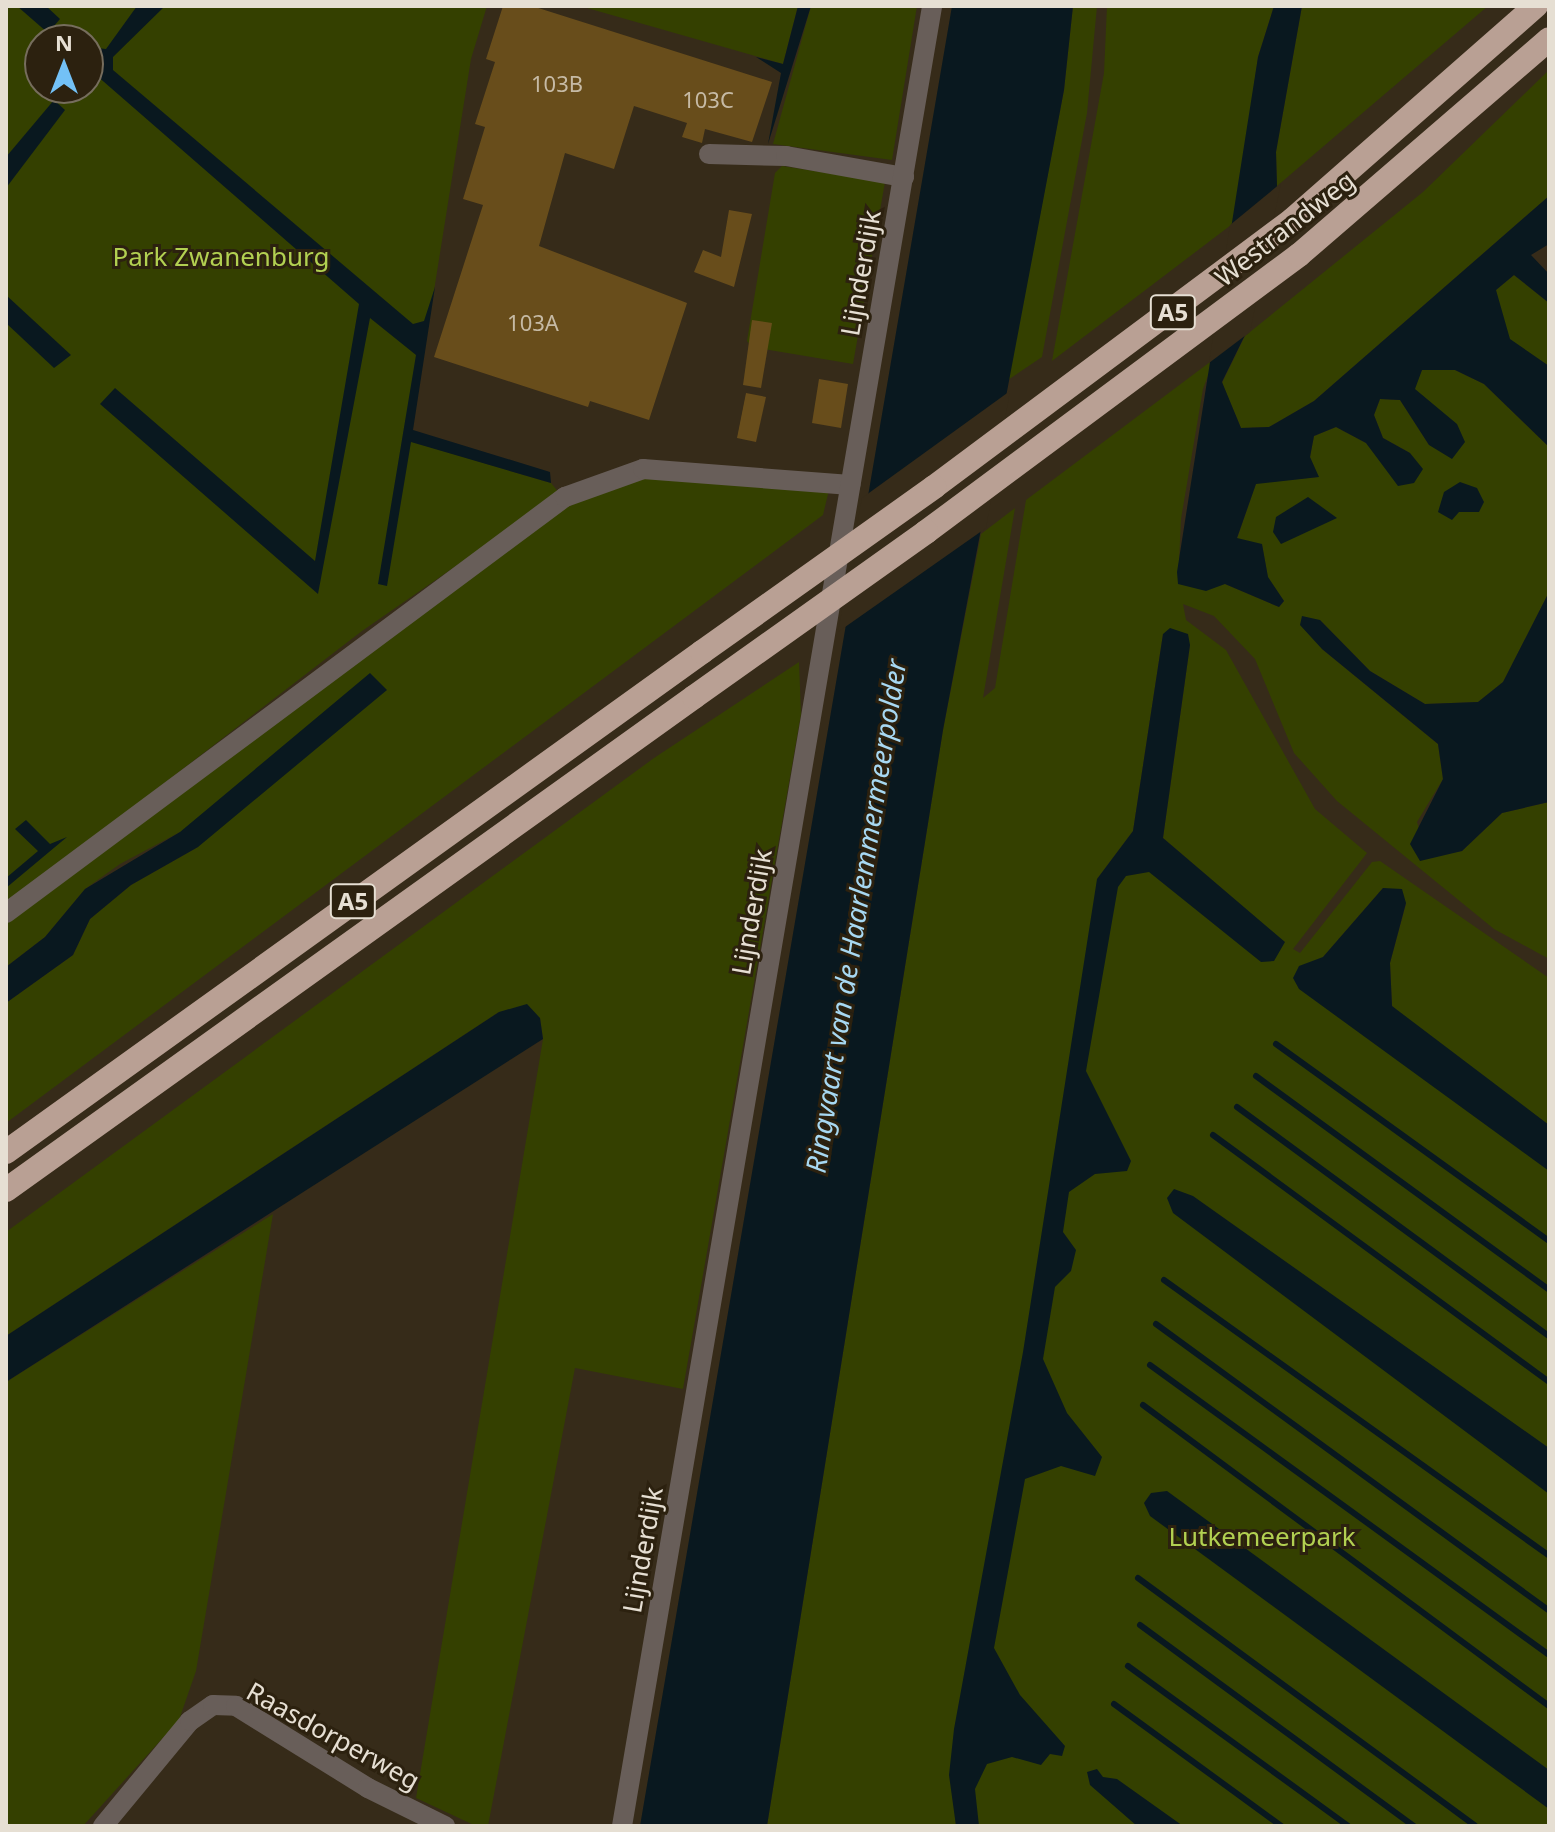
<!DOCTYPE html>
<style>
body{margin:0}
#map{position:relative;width:1555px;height:1832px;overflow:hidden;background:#362b19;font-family:"Noto Sans",sans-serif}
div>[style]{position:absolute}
.green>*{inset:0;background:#344000}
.water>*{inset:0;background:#09181f}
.pier>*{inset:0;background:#362b19}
.stream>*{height:6px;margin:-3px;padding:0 3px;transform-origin:3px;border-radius:3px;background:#09181f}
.building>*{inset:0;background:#684d1b}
.minor>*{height:20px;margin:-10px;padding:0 10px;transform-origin:10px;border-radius:10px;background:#685e59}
.highway>*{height:24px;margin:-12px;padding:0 12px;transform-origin:12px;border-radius:12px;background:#b9a094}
.highway-bridge>*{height:24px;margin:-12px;padding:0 12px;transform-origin:12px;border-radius:12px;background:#b9a094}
span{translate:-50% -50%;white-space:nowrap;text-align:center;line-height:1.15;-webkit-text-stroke:6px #2c210f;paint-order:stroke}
.number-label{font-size:22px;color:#c6baa5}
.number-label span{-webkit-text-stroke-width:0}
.shield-label span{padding:2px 6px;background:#2c210f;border:2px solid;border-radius:6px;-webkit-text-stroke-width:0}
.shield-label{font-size:24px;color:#e6dfd3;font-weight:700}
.street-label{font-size:26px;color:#e6dfd3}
.park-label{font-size:26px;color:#b2d051}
.water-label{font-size:28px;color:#a7d8f2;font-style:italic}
.frame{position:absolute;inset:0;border:8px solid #e6dfd3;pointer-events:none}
.north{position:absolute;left:24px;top:24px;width:80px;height:80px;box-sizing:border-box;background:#2c210f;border:2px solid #766d5d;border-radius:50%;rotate:0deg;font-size:22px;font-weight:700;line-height:32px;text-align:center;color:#e6dfd3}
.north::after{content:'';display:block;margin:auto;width:28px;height:36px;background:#73c1f6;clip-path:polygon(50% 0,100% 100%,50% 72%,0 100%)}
</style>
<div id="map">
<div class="green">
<div style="clip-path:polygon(evenodd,6px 6px,487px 6px,471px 59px,410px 441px,551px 483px,560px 494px,362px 631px,6px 905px,6px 6px,40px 40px,88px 40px,88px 88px,40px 88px,40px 40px)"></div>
<div style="clip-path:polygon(580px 6px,798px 6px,783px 64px)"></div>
<div style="clip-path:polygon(811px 6px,917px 6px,892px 160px,773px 144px)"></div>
<div style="clip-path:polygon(1073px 6px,1097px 6px,1087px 113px,1042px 357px,1008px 380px,1064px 90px)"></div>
<div style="clip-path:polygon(1107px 6px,1274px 6px,1258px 57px,1235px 222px,1052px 361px,1104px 73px)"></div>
<div style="clip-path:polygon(1302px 6px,1488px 6px,1277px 186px,1276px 152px)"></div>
<div style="clip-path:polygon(1549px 70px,1549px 196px,1314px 401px,1269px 427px,1241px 428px,1222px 383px,1245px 336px,1423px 192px)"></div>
<div style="clip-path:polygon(782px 166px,885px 182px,853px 364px,752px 347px,747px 341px,775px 173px)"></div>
<div style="clip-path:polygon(1514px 275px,1549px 303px,1549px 366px,1510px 340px,1498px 310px,1496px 290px)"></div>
<div style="clip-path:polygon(evenodd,1214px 359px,1203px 389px,1181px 519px,1178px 584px,1225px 584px,1279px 607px,1284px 601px,1268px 578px,1262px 545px,1237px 539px,1256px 483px,1318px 477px,1310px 457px,1314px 436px,1336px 427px,1366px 443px,1382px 463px,1410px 453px,1383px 438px,1374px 415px,1380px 399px,1400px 400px,1429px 445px,1433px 405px,1414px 389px,1422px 370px,1455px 370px,1484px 384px,1549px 447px,1549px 592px,1503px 682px,1478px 702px,1425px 704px,1370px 671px,1320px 620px,1322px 649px,1438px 744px,1443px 779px,1417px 822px,1428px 857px,1462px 851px,1502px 813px,1549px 802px,1549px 959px,1494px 929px,1337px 801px,1294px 753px,1255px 659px,1214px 616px,1183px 604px,1186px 620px,1226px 650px,1315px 809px,1367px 853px,1293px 949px,1300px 953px,1372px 862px,1380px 861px,1549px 978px,1549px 1125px,1399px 1017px,1392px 1005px,1390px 963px,1406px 904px,1391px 890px,1383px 888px,1323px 957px,1549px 1158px,1549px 1826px,962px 1826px,951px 1759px,956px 1826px,767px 1826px,943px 730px,981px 534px,1015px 508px,983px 698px,995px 688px,1026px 500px,1214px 359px,1163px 634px,1190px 645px,1163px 838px,1284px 942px,1133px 858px,1097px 879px,1133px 831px,1163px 634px)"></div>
<div style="clip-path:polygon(636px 477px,829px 490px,823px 515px,6px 1123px,6px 1003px,73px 955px,90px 919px,131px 885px,198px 847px,180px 832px,120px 864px,85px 889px,45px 937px,6px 967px,6px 923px,157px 805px,565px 508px)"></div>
<div style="clip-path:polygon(799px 662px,801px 714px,683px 1389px,575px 1368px,488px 1826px,476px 1826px,416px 1798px,543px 1039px,540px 1018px,499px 1012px,6px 1336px,6px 1232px,654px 758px)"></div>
<div style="clip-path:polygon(273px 1214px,196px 1671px,179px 1720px,83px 1826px,6px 1826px,6px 1382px)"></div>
</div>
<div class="water">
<div style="clip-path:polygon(17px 6px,46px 6px,60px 19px,48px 33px)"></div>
<div style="clip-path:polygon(137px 6px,165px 6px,113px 57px,113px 70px,413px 324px,424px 321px,435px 287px,413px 430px,550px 472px,551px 483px,411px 442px,387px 586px,378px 584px,416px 355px,370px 318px,318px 594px,100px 404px,115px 388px,315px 561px,359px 304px,88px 68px,88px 47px,106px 49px)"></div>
<div style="clip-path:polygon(798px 6px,811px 6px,768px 144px,781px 73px,756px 57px,783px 64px)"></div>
<div style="clip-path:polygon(952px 6px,1073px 6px,1064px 90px,943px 730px,767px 1826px,640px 1826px)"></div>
<div style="clip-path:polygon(1274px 6px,1302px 6px,1276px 152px,1277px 186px,1245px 335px,1222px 382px,1241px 428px,1269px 427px,1314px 401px,1549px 196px,1549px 244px,1531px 255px,1549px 274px,1549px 303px,1514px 275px,1496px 290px,1510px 339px,1549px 366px,1549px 447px,1484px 384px,1455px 370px,1422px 370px,1415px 389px,1457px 424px,1465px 442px,1452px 459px,1429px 445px,1400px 400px,1380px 399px,1374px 415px,1383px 438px,1410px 453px,1423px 469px,1414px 483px,1398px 486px,1366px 443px,1336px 427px,1314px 436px,1310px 457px,1319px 477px,1256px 484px,1237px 538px,1262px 544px,1268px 577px,1284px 601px,1279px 607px,1225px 584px,1206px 591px,1178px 584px,1177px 572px,1258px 57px)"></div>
<div style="clip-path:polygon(54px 100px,65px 110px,6px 188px,6px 157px)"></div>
<div style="clip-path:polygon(6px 295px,71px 355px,54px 368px,6px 323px)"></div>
<div style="clip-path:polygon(1460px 482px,1477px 488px,1484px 502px,1479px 512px,1459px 512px,1452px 520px,1438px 512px,1444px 492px)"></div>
<div style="clip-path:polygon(1308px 497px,1337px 518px,1281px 544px,1273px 532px,1276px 517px)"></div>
<div style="clip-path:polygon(1549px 592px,1549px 802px,1502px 813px,1462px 851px,1420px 861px,1410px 844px,1443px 779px,1438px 744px,1322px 649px,1300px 625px,1302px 616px,1320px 620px,1370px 671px,1425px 704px,1478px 702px,1503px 682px)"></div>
<div style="clip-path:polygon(1170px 628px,1188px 634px,1190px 645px,1163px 838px,1285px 942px,1274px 961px,1261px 962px,1149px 872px,1126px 876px,1118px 887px,1086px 1071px,1131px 1161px,1127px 1171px,1095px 1174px,1069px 1192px,1063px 1232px,1076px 1250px,1071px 1271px,1055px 1287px,1043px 1359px,1067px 1413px,1102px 1457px,1095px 1476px,1061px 1466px,1025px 1479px,994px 1648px,1020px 1695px,1065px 1746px,1062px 1756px,1050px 1754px,1041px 1765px,1012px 1757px,987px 1764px,975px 1789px,979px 1826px,956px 1826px,949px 1775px,954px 1729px,1023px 1352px,1097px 879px,1133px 831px,1163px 634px)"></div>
<div style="clip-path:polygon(370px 673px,387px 690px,198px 847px,131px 885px,90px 919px,73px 955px,6px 1003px,6px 967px,45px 937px,85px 889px,180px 832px)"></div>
<div style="clip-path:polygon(26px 820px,50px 844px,67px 837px,6px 888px,6px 878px,38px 851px,15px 829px)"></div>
<div style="clip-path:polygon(1383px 888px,1402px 889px,1406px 903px,1390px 963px,1392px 1006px,1549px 1125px,1549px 1171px,1299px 989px,1293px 978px,1299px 966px,1323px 957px)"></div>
<div style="clip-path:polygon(527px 1004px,540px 1018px,543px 1039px,6px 1382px,6px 1336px,499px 1012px)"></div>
<div style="clip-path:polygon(1174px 1189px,1193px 1196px,1549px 1448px,1549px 1494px,1173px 1213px,1167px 1198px)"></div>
<div style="clip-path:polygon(1167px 1491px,1549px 1770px,1549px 1809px,1150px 1516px,1144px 1503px,1151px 1493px)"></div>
<div style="clip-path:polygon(1097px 1769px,1103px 1777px,1117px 1779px,1183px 1826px,1137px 1826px,1090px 1785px,1087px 1772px)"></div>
</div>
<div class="pier">
<div style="clip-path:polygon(1281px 183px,1250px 332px,1209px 363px,1230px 225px)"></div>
<div style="clip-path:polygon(1010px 391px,986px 528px,838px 632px,862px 498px)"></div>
</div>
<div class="stream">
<div style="left:1276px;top:1044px;width:337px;rotate:35.8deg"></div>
<div style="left:1256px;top:1076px;width:363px;rotate:36.1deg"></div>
<div style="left:1237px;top:1107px;width:387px;rotate:36.3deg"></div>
<div style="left:1213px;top:1135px;width:417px;rotate:36.3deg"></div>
<div style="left:1164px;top:1280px;width:474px;rotate:35.6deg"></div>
<div style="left:1156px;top:1324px;width:487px;rotate:36.1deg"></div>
<div style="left:1150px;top:1365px;width:493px;rotate:36deg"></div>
<div style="left:1143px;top:1405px;width:505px;rotate:36.55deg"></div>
<div style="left:1138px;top:1578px;width:418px;rotate:36.3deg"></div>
<div style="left:1140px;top:1625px;width:340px;rotate:36.3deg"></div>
<div style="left:1128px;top:1666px;width:272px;rotate:36deg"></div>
<div style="left:1114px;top:1704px;width:207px;rotate:36.1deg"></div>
</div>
<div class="building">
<div style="clip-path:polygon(503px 6px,532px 6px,772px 82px,752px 142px,705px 129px,702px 143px,682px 137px,687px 123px,634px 106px,614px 169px,565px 153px,539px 246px,687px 303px,649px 420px,590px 401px,588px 407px,434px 357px,483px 205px,463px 199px,485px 127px,475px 124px,495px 62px,486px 59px)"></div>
<div style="clip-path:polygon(729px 210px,752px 214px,734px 287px,694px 272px,703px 250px,721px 257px)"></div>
<div style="clip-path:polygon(752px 320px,772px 323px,761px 388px,743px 385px)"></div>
<div style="clip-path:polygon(819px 379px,848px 384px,841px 428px,812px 423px)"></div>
<div style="clip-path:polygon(746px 393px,766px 397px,756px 442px,737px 438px)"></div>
</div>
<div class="minor">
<div style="left:709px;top:154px;width:77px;rotate:1.5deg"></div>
<div style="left:786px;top:156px;width:120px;rotate:10.1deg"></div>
<div style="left:6px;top:913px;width:697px;rotate:-36.66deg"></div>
<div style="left:565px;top:497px;width:83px;rotate:-19.7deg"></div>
<div style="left:643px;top:469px;width:208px;rotate:4.4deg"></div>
<div style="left:103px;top:1826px;width:136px;rotate:-50.4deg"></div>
<div style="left:190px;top:1721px;width:28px;rotate:-35deg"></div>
<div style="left:213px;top:1705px;width:23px;rotate:2deg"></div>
<div style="left:236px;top:1706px;width:155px;rotate:31.8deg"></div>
<div style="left:368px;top:1788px;width:86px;rotate:26.3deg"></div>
<div style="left:622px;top:1826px;width:1846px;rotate:-80.33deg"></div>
</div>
<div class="highway">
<div style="left:934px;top:487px;width:447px;rotate:-36.7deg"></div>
<div style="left:1292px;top:220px;width:325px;rotate:-41.3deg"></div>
<div style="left:926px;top:532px;width:465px;rotate:-36.6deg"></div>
<div style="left:1299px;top:255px;width:330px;rotate:-40.8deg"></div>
<div style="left:6px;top:1152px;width:857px;rotate:-35.69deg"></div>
<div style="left:6px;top:1190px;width:846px;rotate:-35.62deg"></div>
</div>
<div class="highway-bridge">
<div style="left:702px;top:652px;width:285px;rotate:-35.4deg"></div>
<div style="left:694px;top:697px;width:285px;rotate:-35.4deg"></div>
</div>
<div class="number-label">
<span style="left:557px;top:84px">103B</span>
<span style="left:708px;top:100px">103C</span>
<span style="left:533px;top:323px">103A</span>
</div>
<div class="shield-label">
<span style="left:1173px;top:312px">A5</span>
<span style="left:353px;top:901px">A5</span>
</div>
<div class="street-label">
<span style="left:1285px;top:229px;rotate:-38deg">Westrandweg</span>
<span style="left:861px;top:273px;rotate:-80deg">Lijnderdijk</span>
<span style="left:752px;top:912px;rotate:-80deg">Lijnderdijk</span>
<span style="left:643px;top:1550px;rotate:-80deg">Lijnderdijk</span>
<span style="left:333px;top:1736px;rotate:29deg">Raasdorperweg</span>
</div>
<div class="park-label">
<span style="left:221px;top:257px">Park Zwanenburg</span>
<span style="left:1262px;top:1537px">Lutkemeerpark</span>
</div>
<div class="water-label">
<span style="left:855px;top:916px;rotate:-81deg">Ringvaart van de Haarlemmermeerpolder</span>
</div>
<div class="frame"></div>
<div class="north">N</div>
</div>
